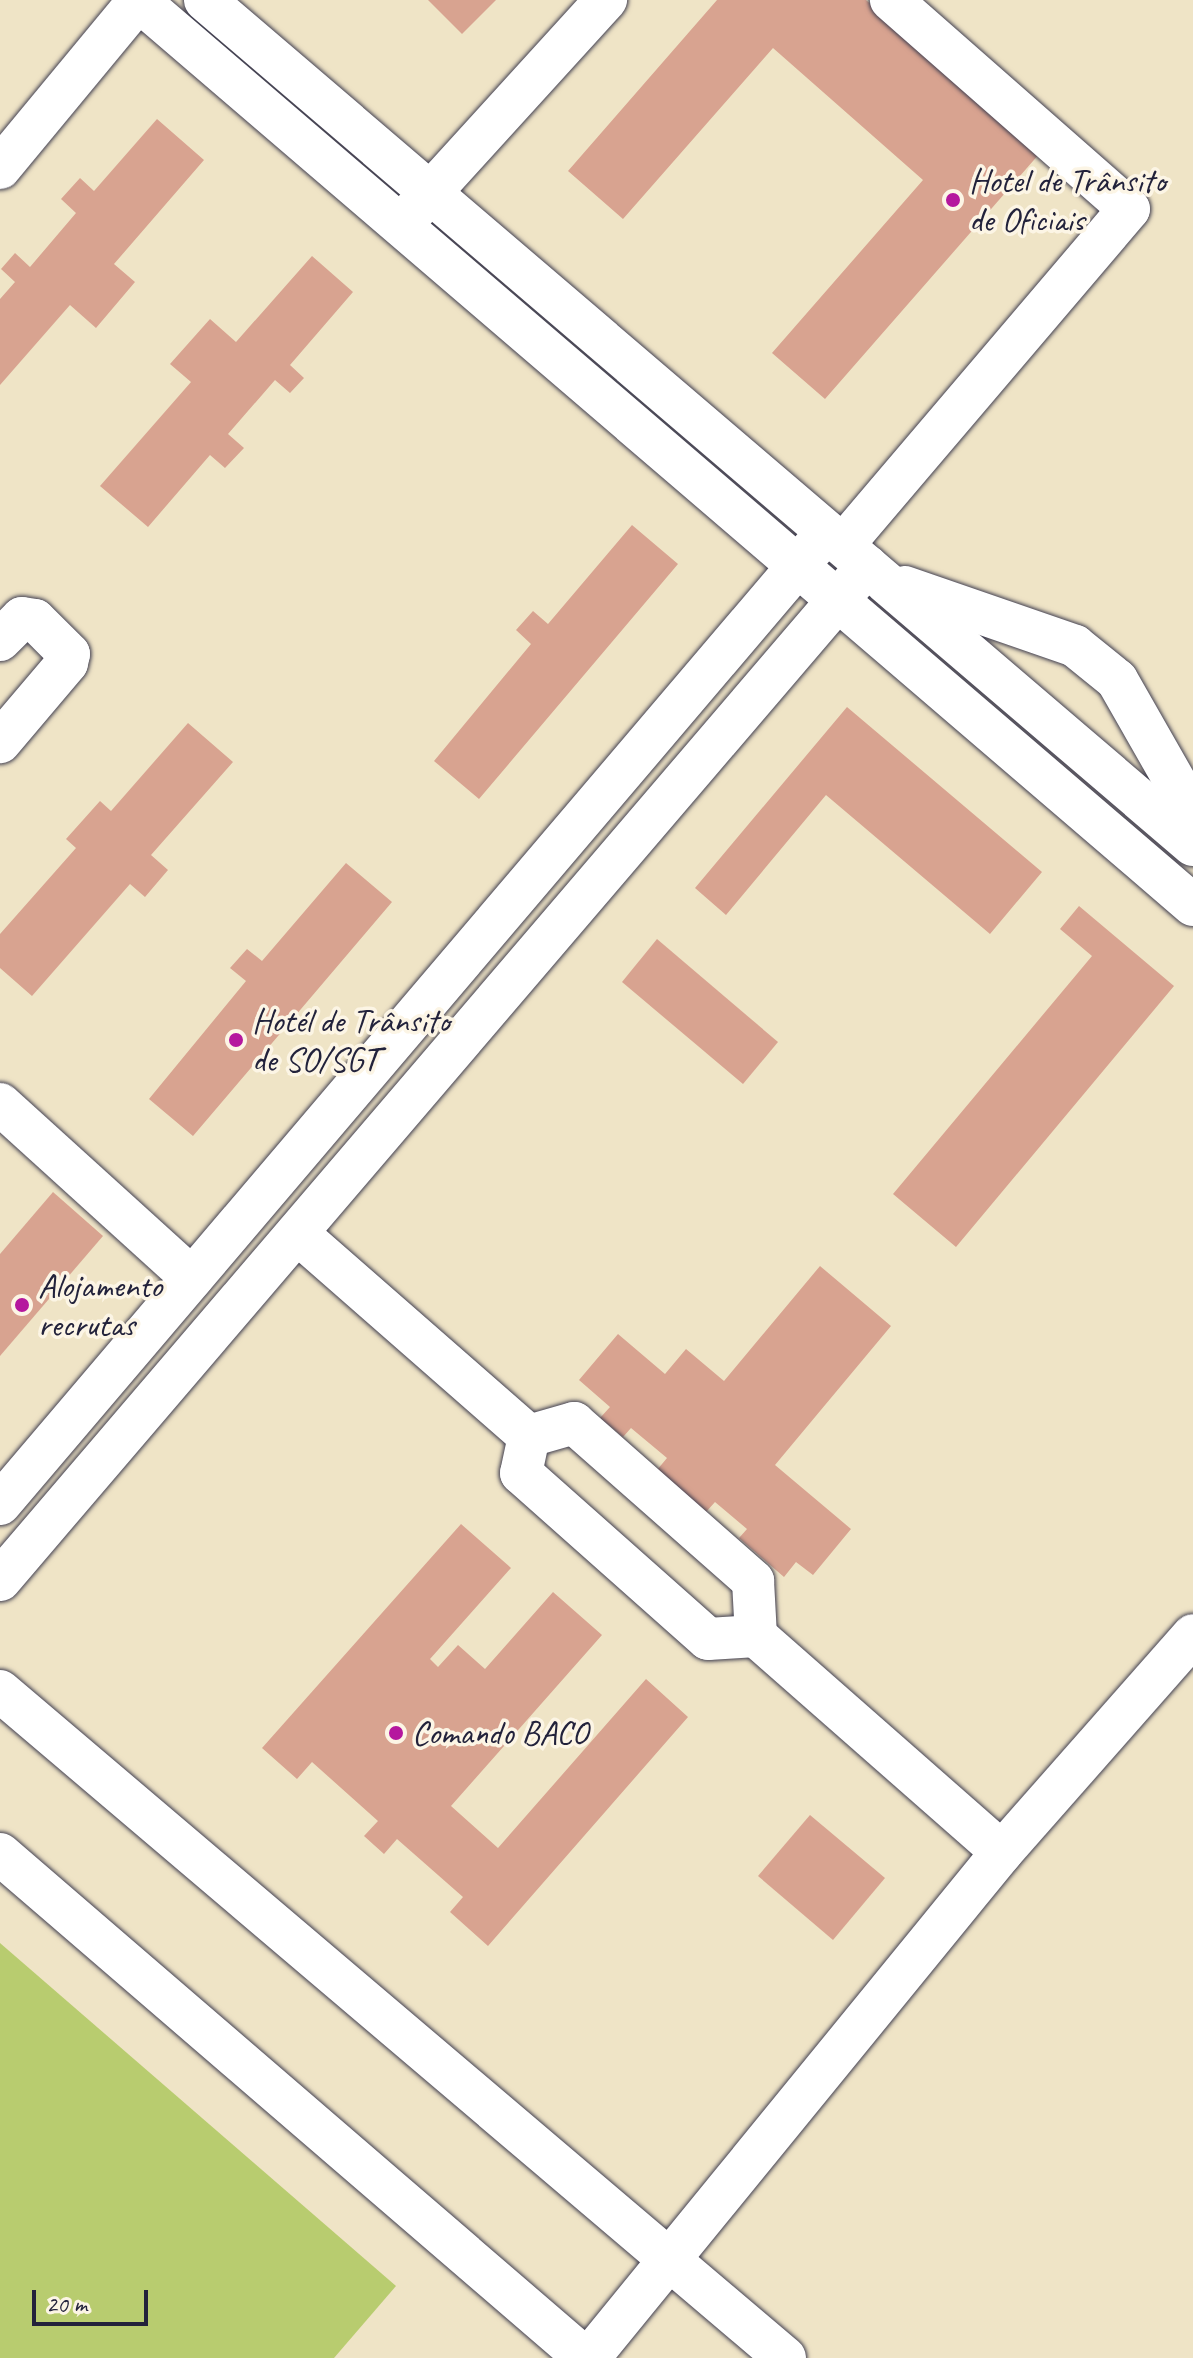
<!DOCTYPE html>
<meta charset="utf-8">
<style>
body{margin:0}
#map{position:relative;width:1193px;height:2358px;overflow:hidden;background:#efe4c6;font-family:Caveat,sans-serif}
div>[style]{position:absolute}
.green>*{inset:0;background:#b8cc6f}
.building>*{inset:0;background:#d8a390}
.roads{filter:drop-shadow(0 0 2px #413f50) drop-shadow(0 0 2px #413f50)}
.minor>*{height:42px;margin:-21px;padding:0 21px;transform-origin:21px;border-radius:21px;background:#fff}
.dots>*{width:22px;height:22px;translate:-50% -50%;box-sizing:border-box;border:4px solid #fcf5e5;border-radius:50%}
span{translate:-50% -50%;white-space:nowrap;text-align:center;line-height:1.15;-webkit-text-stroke:7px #fcf5e5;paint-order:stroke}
.poi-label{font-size:34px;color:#22223b}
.left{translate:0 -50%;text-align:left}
.scale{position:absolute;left:32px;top:2290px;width:116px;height:36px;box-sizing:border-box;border:4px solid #22223b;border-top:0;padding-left:10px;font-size:24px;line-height:28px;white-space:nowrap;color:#22223b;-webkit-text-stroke:6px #fcf5e5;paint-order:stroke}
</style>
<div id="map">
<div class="green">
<div style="clip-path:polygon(0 1943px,396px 2286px,334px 2358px,0 2358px)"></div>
</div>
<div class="building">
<div style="clip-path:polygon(428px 0,496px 0,462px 34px)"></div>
<div style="clip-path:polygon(717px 0,866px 0,1040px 153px,825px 399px,772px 353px,923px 180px,773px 48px,623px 219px,568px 171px)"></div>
<div style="clip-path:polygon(157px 119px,204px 160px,114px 264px,135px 282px,96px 328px,70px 305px,0 385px,0 299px,15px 282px,1px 269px,15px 253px,30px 267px,76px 213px,61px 199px,80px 178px,94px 191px)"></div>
<div style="clip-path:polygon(312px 256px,353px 292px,290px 365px,304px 378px,290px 393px,275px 380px,228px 434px,244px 448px,225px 468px,210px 455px,148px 527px,100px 486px,191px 382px,170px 364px,210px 319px,236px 342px)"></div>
<div style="clip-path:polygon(632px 525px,678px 564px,479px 799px,434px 761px,531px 644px,516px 630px,533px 611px,548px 624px)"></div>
<div style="clip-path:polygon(847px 707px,1042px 872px,990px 934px,826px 795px,726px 915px,695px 888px)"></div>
<div style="clip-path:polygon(188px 723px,233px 762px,151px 855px,168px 870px,145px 897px,130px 884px,32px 996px,0 968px,0 934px,76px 848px,66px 839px,100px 801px,111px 811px)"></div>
<div style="clip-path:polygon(346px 863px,392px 902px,193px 1136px,149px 1099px,246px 981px,230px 968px,247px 949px,262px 961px)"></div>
<div style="clip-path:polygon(1079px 906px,1174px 986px,956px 1247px,893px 1194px,1092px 956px,1060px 929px)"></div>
<div style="clip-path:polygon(657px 939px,778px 1042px,743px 1084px,622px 982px)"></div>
<div style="clip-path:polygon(53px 1192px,103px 1236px,0 1356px,0 1254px)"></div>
<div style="clip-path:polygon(820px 1266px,891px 1326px,775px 1465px,851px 1529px,813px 1575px,796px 1562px,784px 1577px,739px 1538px,747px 1529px,715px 1502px,706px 1512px,657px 1470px,667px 1458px,631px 1428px,623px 1437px,600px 1418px,610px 1407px,579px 1380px,618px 1334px,665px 1374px,686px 1349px,724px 1381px)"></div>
<div style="clip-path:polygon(461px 1524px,511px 1568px,430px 1659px,438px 1667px,458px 1645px,485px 1669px,553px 1592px,602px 1635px,451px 1806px,498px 1848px,646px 1679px,688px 1717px,488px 1946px,450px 1912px,463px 1897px,397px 1839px,384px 1854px,364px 1836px,378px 1821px,312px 1762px,297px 1779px,262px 1748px)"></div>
<div style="clip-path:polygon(810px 1815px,885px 1878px,833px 1940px,758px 1876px)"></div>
</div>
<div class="roads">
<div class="minor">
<div style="left:138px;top:0;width:1390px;rotate:40.62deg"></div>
<div style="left:205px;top:0;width:1300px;rotate:40.54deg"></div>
<div style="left:0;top:168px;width:218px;rotate:-50.4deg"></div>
<div style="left:411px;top:214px;width:290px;rotate:-47.7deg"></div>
<div style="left:843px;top:545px;width:441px;rotate:-49.6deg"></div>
<div style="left:1129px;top:209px;width:317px;rotate:-138.7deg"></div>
<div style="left:905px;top:587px;width:180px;rotate:19.1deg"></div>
<div style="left:1075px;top:646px;width:54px;rotate:39deg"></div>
<div style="left:1117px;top:680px;width:153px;rotate:60.3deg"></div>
<div style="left:0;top:640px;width:31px;rotate:-45deg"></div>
<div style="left:22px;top:618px;width:13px;rotate:9deg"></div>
<div style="left:35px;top:620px;width:48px;rotate:45deg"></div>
<div style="left:69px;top:654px;width:9px;rotate:103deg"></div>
<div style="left:67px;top:663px;width:104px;rotate:130.3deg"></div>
<div style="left:0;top:1104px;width:259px;rotate:42.2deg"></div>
<div style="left:297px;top:1233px;width:308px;rotate:41.2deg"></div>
<div style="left:529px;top:1436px;width:38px;rotate:102deg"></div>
<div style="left:521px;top:1473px;width:250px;rotate:41.6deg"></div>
<div style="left:708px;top:1639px;width:48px;rotate:-3.6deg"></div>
<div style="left:756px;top:1636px;width:327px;rotate:41.3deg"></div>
<div style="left:529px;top:1436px;width:47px;rotate:-16.1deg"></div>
<div style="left:574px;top:1423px;width:239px;rotate:41.4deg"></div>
<div style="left:753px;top:1581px;width:55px;rotate:86.9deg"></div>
<div style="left:0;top:1504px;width:1255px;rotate:-49.62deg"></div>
<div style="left:0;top:1580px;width:1334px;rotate:-49.47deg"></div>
<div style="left:0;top:1691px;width:1030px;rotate:40.35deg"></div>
<div style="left:0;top:1854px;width:772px;rotate:40.75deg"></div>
<div style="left:589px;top:2358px;width:653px;rotate:-50.78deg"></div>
<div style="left:1002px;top:1852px;width:289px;rotate:-48.6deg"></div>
</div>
</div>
<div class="dots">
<div style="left:953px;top:200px;background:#b5179e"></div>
<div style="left:236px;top:1040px;background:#b5179e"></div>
<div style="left:22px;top:1305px;background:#b5179e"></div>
<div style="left:396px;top:1733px;background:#b5179e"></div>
</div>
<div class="poi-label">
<span class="left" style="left:969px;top:200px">Hotel de Trânsito<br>de Oficiais</span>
<span class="left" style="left:252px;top:1040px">Hotél de Trânsito<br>de SO/SGT</span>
<span class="left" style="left:38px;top:1305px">Alojamento<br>recrutas</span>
<span class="left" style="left:412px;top:1733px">Comando BACO</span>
</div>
<div class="scale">20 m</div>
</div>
